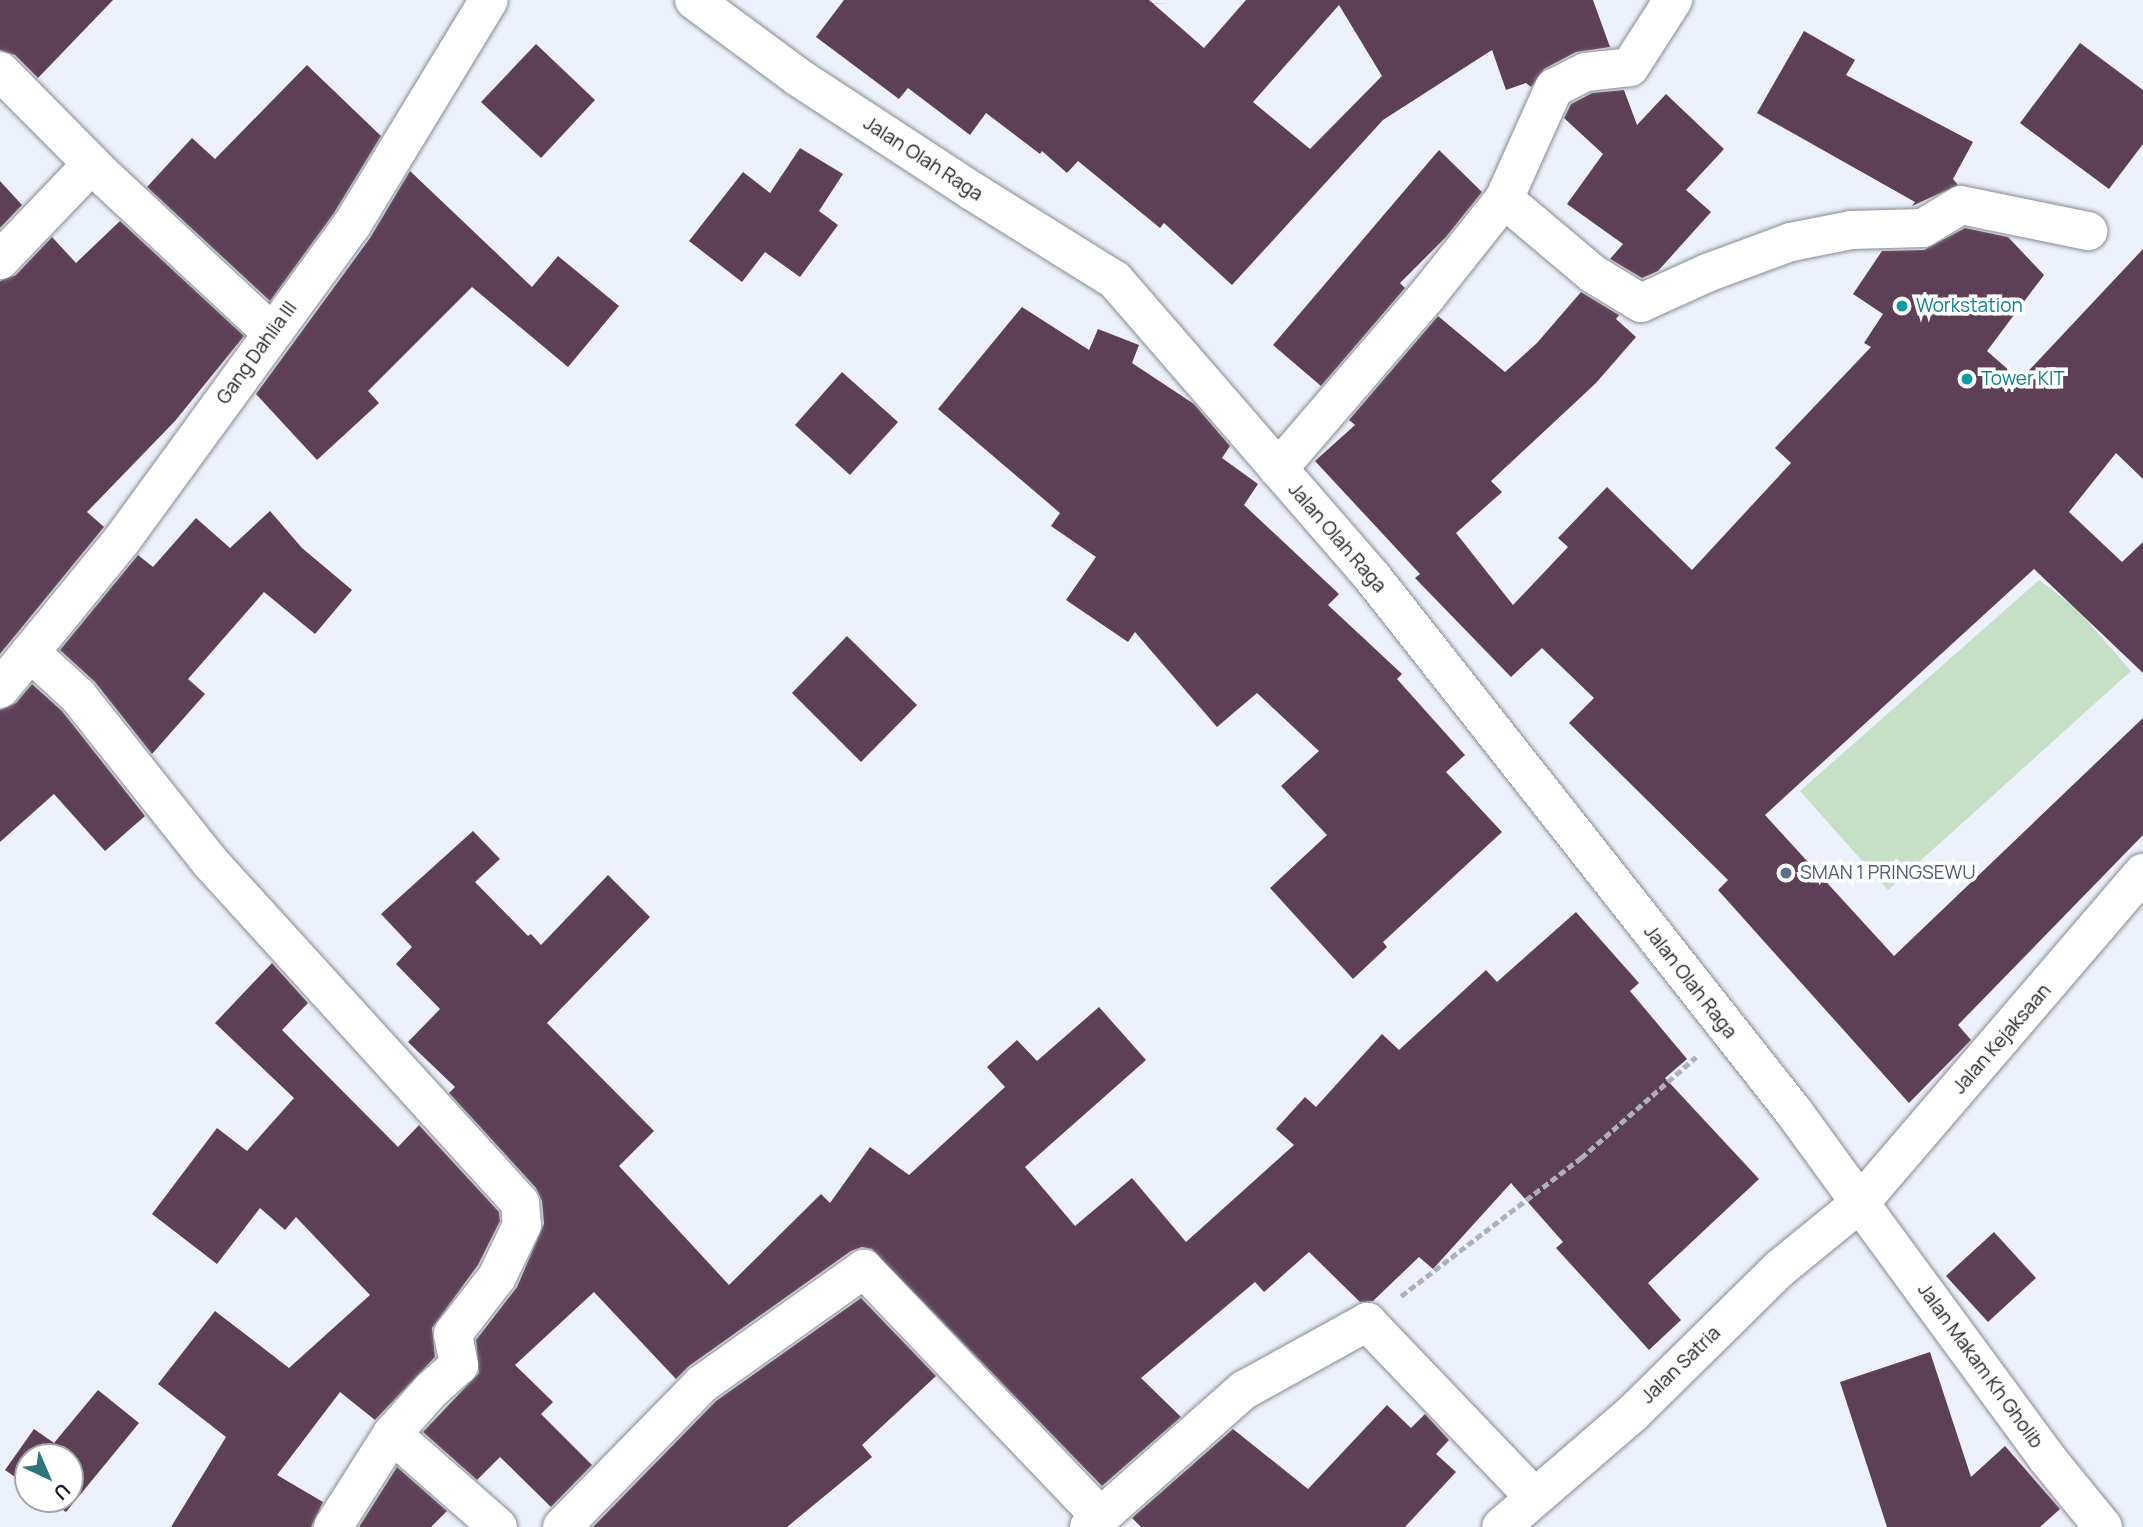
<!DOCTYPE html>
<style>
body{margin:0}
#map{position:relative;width:2143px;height:1527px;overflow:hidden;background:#edf1fb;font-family:Manrope,sans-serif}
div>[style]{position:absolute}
.green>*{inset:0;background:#c6e0c6}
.building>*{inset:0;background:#5e4056}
.path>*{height:4.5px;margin-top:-2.25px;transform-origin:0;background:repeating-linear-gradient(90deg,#aeb1b9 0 7px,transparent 0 10.5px)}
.roads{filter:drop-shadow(0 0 2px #868a92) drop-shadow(0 0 2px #868a92)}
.minor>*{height:38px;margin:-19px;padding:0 19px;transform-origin:19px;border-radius:19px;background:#fff}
.tertiary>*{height:38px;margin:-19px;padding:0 19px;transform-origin:19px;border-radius:19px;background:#fff}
.dots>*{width:19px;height:19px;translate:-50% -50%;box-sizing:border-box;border:4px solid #fff;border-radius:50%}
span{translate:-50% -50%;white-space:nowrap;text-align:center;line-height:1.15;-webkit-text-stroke:7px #fff;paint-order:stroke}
.street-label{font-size:19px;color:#1b1d20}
.culture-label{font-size:19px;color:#0d838f}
.left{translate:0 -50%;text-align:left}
.service-label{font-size:19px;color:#4e5e75}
.north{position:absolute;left:14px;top:1443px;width:70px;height:70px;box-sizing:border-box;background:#fff;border:2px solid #a4a5a6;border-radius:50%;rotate:136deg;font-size:19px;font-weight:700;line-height:28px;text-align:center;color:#1b1d20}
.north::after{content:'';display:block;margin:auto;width:24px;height:32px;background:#2c767b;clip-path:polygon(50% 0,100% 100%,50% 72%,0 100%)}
</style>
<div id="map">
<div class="green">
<div style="clip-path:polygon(2039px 580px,2076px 608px,2131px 671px,1888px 890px,1800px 791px)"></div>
</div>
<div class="building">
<div style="clip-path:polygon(0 0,113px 0,38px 78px,15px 55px,0 50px)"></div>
<div style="clip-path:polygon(evenodd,844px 0,1149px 0,1204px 48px,1246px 0,1593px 0,1610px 47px,1576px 52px,1544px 69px,1531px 87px,1526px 83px,1506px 90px,1492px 50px,1383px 120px,1232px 285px,1164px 223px,1160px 228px,1078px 161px,1067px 173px,1042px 151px,1040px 154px,986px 113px,970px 135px,908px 88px,899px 99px,816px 37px,844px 0,1339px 5px,1382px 76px,1310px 149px,1253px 102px,1339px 5px)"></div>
<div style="clip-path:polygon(1804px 31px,1855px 60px,1846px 75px,1973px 142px,1953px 179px,1958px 185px,1912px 206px,1915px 202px,1757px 113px)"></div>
<div style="clip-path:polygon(2080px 43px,2143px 90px,2143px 144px,2109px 189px,2020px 123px)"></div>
<div style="clip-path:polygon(536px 44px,595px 100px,541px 158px,481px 102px)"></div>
<div style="clip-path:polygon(307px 65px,381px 136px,334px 213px,270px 301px,147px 187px,192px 138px,215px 159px)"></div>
<div style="clip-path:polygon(1624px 90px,1637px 125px,1666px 94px,1724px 149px,1686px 190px,1711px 212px,1658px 271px,1642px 278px,1610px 259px,1623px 244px,1567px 204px,1603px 154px,1564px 118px,1571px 104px,1592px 93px)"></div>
<div style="clip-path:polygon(800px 148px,843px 174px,819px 211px,838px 225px,800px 277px,765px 252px,742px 282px,689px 241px,743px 172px,770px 193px)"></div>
<div style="clip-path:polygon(1439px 150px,1482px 192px,1446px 237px,1400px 283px,1405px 288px,1321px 386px,1273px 345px)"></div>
<div style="clip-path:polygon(410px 171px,532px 287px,558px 256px,619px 306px,568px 367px,472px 287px,368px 391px,379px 403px,317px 460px,256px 394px,370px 238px)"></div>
<div style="clip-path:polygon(0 181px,22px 205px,0 228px)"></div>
<div style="clip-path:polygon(120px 221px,244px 336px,175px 421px,87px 512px,104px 527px,0 654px,0 281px,16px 275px,52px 237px,76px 263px)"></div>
<div style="clip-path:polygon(1965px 228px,2008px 237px,2044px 275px,1987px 351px,2020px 380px,2143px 249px,2143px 479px,2116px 453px,2069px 512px,2122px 562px,2143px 542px,2143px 673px,2034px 569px,1765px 815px,1894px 956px,2143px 718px,2143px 835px,1958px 1025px,1971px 1040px,1909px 1103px,1718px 890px,1728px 880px,1569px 723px,1594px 698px,1542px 648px,1511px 677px,1415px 578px,1420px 574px,1315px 461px,1355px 425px,1349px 420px,1438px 316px,1505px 372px,1537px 343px,1581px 292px,1619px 315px,1616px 319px,1636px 337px,1596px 383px,1491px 481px,1502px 492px,1456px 533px,1513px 605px,1568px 547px,1558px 538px,1607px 487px,1692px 570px,1791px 463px,1775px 448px,1871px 347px,1864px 343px,1883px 314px,1853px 294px,1882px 251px,1924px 250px)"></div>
<div style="clip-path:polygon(1022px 307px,1089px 350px,1098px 329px,1139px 345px,1132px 363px,1194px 404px,1230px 446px,1222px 458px,1258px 484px,1244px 505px,1339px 594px,1328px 605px,1402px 674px,1397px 679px,1465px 755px,1446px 772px,1502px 832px,1383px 942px,1387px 947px,1353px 979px,1270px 888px,1327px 835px,1281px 786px,1319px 751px,1257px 693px,1217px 727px,1135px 632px,1128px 642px,1066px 600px,1096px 557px,1051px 526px,1060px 513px,938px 409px)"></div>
<div style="clip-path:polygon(842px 372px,898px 422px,850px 475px,795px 425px)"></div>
<div style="clip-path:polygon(270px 511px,302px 548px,352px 590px,315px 634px,264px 592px,188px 679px,205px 694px,152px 754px,95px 682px,60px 650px,138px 555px,153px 567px,196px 518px,230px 548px)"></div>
<div style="clip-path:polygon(847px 636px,917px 705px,861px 762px,792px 693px)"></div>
<div style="clip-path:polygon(32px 684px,62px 711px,145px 816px,105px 851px,54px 794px,0 842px,0 710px,16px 703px)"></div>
<div style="clip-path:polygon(473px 831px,500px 859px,475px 882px,528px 936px,531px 934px,541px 945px,608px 875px,650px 917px,547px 1023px,654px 1131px,619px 1166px,729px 1285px,821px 1194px,830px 1203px,870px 1147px,909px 1175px,1005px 1087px,987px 1067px,1017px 1040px,1037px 1061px,1099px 1007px,1146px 1060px,1025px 1167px,1075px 1226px,1132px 1178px,1186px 1242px,1294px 1145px,1276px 1129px,1305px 1097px,1316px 1107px,1382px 1034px,1399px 1050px,1486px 970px,1497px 982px,1576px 912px,1639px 983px,1630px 991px,1687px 1059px,1665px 1078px,1759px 1179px,1648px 1283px,1681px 1320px,1649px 1350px,1556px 1248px,1563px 1242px,1511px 1183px,1433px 1269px,1419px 1257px,1373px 1301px,1360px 1302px,1309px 1252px,1264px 1292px,1255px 1282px,1141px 1378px,1181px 1417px,1102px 1486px,872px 1249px,862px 1247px,851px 1251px,689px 1366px,676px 1379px,594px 1292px,515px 1365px,553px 1402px,541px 1414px,592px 1465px,551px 1507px,500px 1457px,477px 1480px,423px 1432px,479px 1373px,476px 1340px,517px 1287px,544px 1224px,542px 1201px,536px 1188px,449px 1093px,455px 1087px,408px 1042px,440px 1009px,396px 964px,412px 947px,381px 914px)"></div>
<div style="clip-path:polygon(272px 963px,308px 1003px,282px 1030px,398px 1147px,419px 1125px,499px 1212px,500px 1221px,478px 1265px,432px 1328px,435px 1357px,375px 1420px,340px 1392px,277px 1475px,323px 1502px,311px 1527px,171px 1527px,226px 1437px,158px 1384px,215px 1311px,289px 1368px,370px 1295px,296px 1217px,285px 1230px,260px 1208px,217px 1264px,152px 1214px,217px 1128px,247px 1151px,294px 1098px,215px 1023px)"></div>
<div style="clip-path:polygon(1994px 1232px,2036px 1278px,1988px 1322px,1946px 1276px)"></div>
<div style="clip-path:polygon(861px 1298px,936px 1376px,862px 1445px,872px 1457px,787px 1527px,593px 1527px,716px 1401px)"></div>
<div style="clip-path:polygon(1930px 1352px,1971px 1477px,2005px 1446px,2060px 1509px,2040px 1527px,1887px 1527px,1840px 1382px)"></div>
<div style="clip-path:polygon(98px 1390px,139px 1423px,66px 1512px,47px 1499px,70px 1499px,70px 1457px,28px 1457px,28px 1486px,5px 1470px,34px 1429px,54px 1443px)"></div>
<div style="clip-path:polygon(1387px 1405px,1411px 1428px,1425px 1414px,1449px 1440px,1436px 1454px,1456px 1472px,1405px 1527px,1141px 1527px,1132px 1518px,1233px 1429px,1308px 1489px)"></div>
<div style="clip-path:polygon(397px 1467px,447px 1511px,431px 1527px,359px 1527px)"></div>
</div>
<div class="path">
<div style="left:1401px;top:1296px;width:227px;rotate:-37.5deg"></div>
<div style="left:1581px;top:1158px;width:153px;rotate:-41.3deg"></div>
</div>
<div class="roads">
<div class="minor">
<div style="left:0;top:71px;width:153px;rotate:45.3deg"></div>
<div style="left:108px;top:180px;width:223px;rotate:43deg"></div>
<div style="left:1504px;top:199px;width:116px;rotate:40.1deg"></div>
<div style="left:1593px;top:274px;width:56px;rotate:31.1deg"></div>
<div style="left:1641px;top:303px;width:72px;rotate:-24.4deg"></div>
<div style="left:1707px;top:273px;width:90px;rotate:-20.3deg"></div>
<div style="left:1791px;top:242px;width:61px;rotate:-11.3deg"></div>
<div style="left:1851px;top:230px;width:72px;rotate:-1.6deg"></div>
<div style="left:1923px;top:228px;width:44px;rotate:-31.2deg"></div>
<div style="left:1961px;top:205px;width:130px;rotate:11.6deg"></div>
<div style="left:0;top:260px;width:133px;rotate:-46.2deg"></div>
<div style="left:1278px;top:469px;width:227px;rotate:-49.3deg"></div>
<div style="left:1426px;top:297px;width:125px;rotate:-51.5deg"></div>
<div style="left:1504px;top:199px;width:122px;rotate:-65.8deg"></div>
<div style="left:1554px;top:88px;width:36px;rotate:-27deg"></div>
<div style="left:1586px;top:72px;width:44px;rotate:-6.5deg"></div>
<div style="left:1630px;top:67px;width:80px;rotate:-57.3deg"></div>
<div style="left:30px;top:652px;width:65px;rotate:42.5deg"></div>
<div style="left:78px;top:696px;width:212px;rotate:51.5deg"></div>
<div style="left:210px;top:862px;width:461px;rotate:47.7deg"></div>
<div style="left:520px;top:1203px;width:22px;rotate:85deg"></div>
<div style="left:522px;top:1225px;width:58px;rotate:115.7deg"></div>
<div style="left:497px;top:1277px;width:72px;rotate:127.7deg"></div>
<div style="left:453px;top:1334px;width:32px;rotate:79deg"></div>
<div style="left:459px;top:1365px;width:36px;rotate:138deg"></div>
<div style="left:432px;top:1389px;width:60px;rotate:131.6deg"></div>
<div style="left:392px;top:1434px;width:110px;rotate:122.4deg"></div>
<div style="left:0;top:689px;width:193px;rotate:-50.7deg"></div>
<div style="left:122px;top:540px;width:390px;rotate:-53.9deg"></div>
<div style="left:352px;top:225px;width:263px;rotate:-58.7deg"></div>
<div style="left:392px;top:1434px;width:141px;rotate:41.3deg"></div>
<div style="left:562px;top:1527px;width:200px;rotate:-45.6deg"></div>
<div style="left:702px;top:1384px;width:199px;rotate:-35.4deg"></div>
<div style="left:864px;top:1269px;width:342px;rotate:46.3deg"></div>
<div style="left:1089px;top:1527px;width:207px;rotate:-41.5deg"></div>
<div style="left:1244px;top:1390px;width:141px;rotate:-28.9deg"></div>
<div style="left:1367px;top:1322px;width:242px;rotate:46.3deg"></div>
<div style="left:2103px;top:1527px;width:89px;rotate:-129.1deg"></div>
<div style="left:2047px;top:1458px;width:316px;rotate:-126.3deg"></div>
<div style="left:1860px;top:1203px;width:435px;rotate:-49.4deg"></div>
</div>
<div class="tertiary">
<div style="left:694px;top:0;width:129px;rotate:36.5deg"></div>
<div style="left:798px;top:77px;width:208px;rotate:33.2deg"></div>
<div style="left:972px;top:191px;width:168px;rotate:31.9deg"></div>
<div style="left:1115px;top:280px;width:394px;rotate:49.1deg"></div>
<div style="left:1373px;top:578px;width:680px;rotate:51.75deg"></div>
<div style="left:1794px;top:1112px;width:112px;rotate:54deg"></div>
<div style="left:1860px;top:1203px;width:104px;rotate:140.8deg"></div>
<div style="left:1779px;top:1269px;width:205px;rotate:135.4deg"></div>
<div style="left:1633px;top:1413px;width:174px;rotate:139.2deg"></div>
</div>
</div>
<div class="dots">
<div style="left:1902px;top:306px;background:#0f9aa8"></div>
<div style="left:1967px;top:379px;background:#0f9aa8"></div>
<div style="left:1786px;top:873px;background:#5c6f8a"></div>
</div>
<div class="street-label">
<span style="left:923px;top:159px;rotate:33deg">Jalan Olah Raga</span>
<span style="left:257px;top:353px;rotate:-54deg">Gang Dahlia III</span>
<span style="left:1337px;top:538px;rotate:49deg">Jalan Olah Raga</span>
<span style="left:1690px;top:982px;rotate:52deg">Jalan Olah Raga</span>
<span style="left:2002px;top:1039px;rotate:-49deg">Jalan Kejaksaan</span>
<span style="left:1681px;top:1365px;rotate:-44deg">Jalan Satria</span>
<span style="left:1980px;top:1366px;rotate:54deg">Jalan Makam Kh Gholib</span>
</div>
<div class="culture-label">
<span class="left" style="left:1916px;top:306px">Workstation</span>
<span class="left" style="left:1981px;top:379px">Tower KIT</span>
</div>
<div class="service-label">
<span class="left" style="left:1800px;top:873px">SMAN 1 PRINGSEWU</span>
</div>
<div class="north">U</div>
</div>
